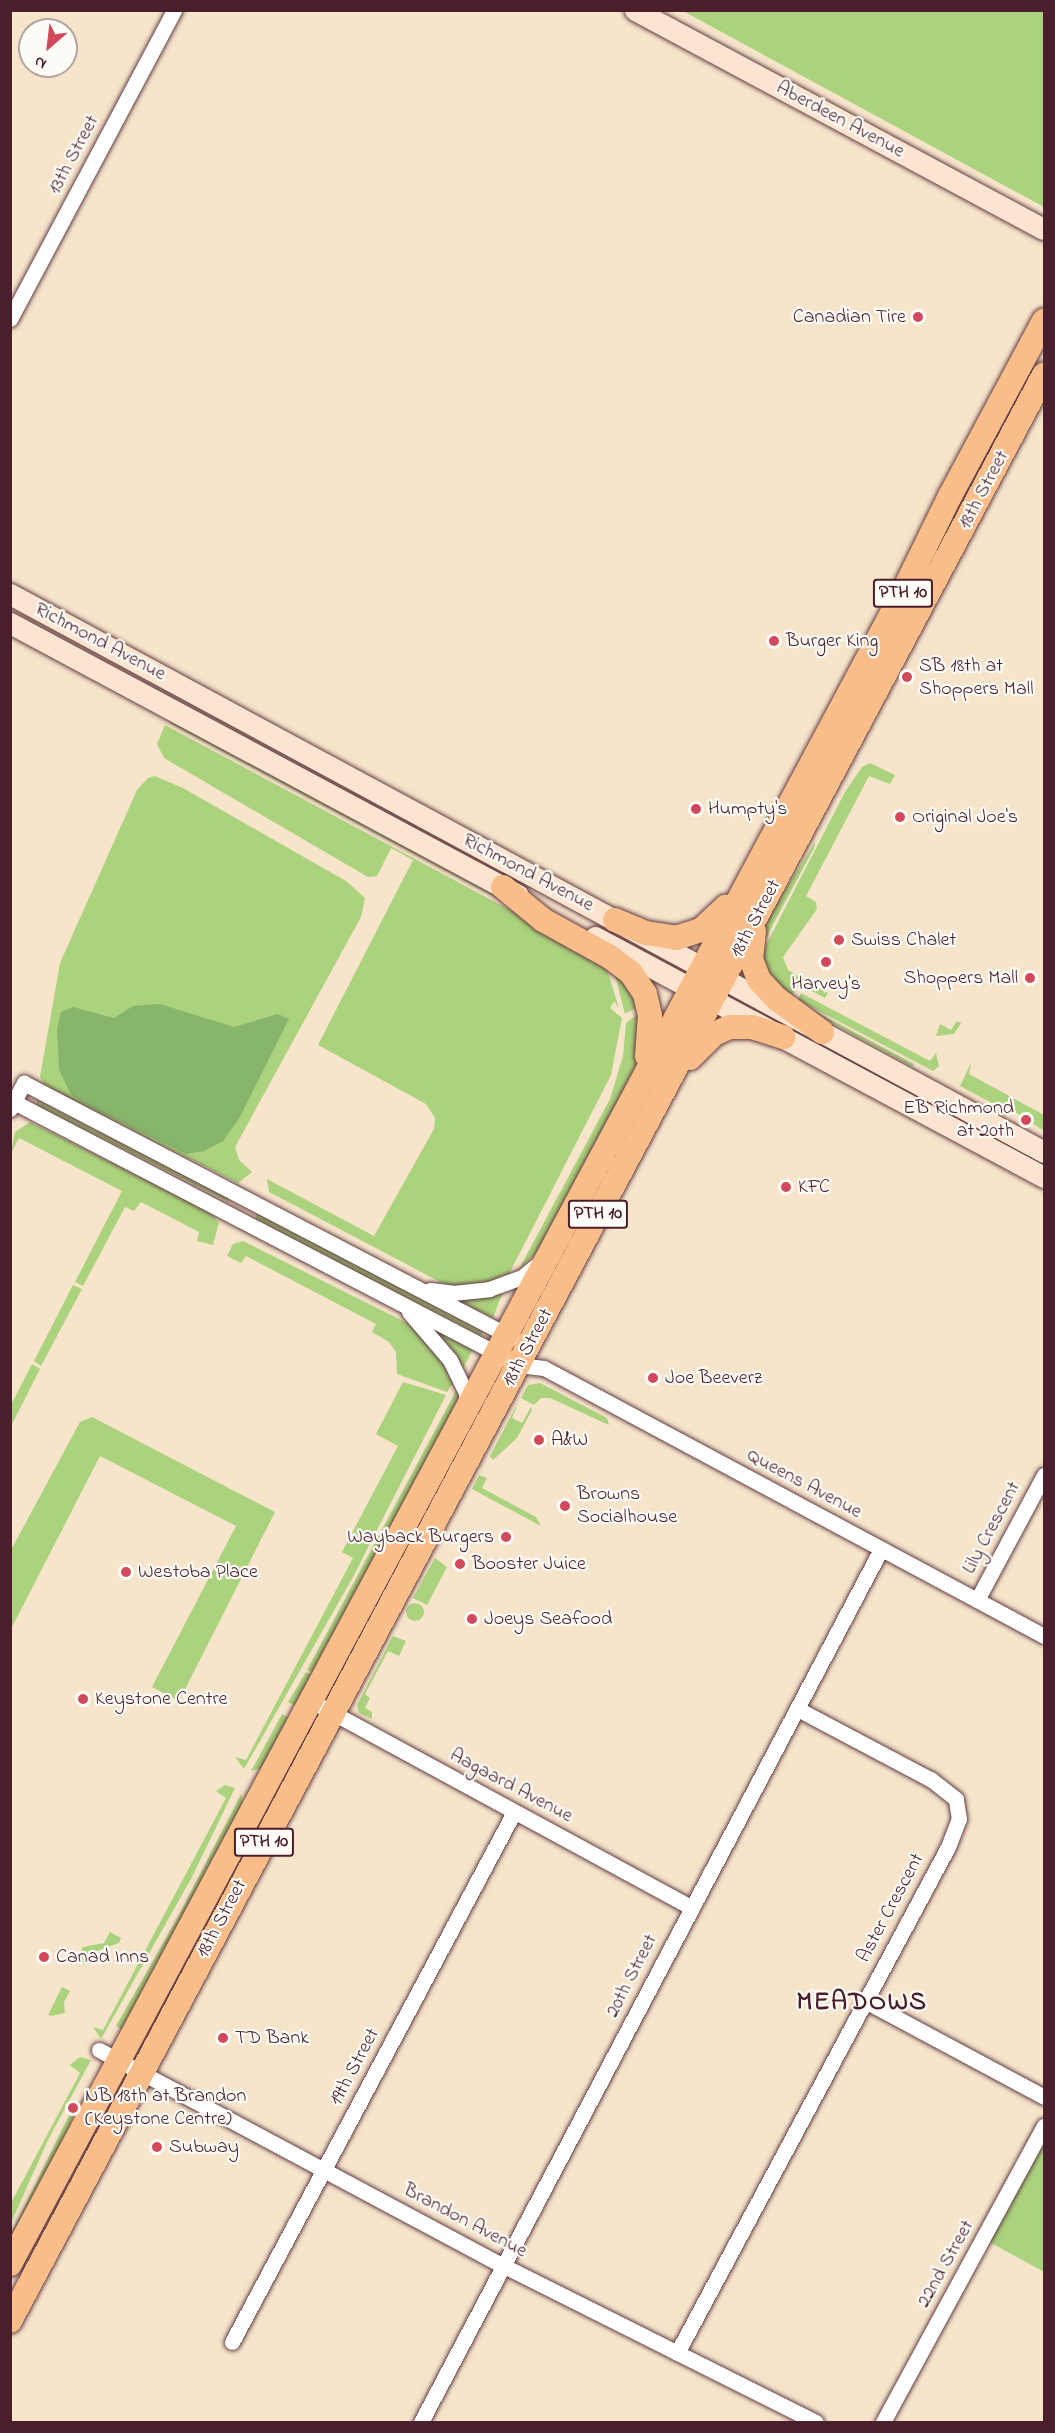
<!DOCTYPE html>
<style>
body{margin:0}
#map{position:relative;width:1055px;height:2433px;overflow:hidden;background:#f6e4cb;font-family:"Indie Flower",sans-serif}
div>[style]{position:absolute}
.green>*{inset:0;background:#abd37d}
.round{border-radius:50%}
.forest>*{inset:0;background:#88b56c}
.roads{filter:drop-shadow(0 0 2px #643d43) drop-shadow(0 0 2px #643d43)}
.street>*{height:15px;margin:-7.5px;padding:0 7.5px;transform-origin:7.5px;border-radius:7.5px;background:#fff}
.secondary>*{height:21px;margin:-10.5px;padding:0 10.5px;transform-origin:10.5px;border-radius:10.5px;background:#fce5d0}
.primary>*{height:24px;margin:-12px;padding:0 12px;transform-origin:12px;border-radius:12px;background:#f8bd89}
.dots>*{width:16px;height:16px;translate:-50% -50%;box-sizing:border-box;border:3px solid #fdfcf7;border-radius:50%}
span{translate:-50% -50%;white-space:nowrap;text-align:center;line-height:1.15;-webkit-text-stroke:4.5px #fdfcf7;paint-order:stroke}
.shield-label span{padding:2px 4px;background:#fdfcf7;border:2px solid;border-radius:4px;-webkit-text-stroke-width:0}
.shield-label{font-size:18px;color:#4a1f2b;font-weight:700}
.street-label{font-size:20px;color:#4a1f2b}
.poi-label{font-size:20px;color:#4a1f2b}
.right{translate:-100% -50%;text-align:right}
.left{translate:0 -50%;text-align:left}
.district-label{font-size:26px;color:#4a1f2b;font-weight:700;letter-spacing:1.5px}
.frame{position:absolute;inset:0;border:12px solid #4a1f2b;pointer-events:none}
.north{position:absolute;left:18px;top:18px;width:60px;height:60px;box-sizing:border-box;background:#fdfcf7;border:2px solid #b5a4a5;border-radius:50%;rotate:208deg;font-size:16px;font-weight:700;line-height:24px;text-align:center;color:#4a1f2b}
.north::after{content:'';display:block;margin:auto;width:21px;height:27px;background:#d1495b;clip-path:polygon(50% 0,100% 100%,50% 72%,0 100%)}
</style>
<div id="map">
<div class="green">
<div style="clip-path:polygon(683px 11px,1044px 11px,1044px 207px)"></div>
<div style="clip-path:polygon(172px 720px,512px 902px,528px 915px,169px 723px)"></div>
<div style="clip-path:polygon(165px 725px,583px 949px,606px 966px,619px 1008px,614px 1001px,610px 1008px,622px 1018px,611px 1075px,508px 1276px,491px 1282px,448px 1286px,269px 1192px,267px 1179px,374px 1236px,434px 1129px,435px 1118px,426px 1104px,318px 1045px,413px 860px,391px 848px,377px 876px,368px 877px,164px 758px,157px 744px)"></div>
<div style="clip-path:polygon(870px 763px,895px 775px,890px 784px,869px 776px,806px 896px,816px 902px,817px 909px,783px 957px,788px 970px,828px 993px,825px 998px,799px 984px,791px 997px,773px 983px,761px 959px,764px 949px,845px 792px,862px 767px)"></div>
<div style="clip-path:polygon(155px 776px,183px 788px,346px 881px,365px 898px,361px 917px,235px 1147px,239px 1160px,252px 1172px,238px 1183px,46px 1087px,40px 1077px,60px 963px,137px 790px,148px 778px)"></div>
<div style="clip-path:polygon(815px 842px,814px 848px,761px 947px,764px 924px)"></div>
<div style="clip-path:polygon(605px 958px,641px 1005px,625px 1014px,615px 975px)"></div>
<div style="clip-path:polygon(801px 993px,930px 1061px,936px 1053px,939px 1066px,933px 1071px,798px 1000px)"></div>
<div style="clip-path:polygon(809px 1008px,914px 1064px,913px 1067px,808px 1010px)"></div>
<div style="clip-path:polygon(643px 1010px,642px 1044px,634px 1073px,541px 1248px,518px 1271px,610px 1099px,623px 1056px,626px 1023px)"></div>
<div style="clip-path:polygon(957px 1021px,961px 1023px,954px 1034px,936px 1036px,940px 1024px,951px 1030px)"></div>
<div style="clip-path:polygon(971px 1063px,969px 1074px,1044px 1115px,1044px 1131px,1007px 1107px,1005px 1110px,960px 1086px)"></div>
<div style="clip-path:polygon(37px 1100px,228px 1198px,229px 1202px,36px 1105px)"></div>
<div style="clip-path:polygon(30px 1122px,210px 1212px,219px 1223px,213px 1245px,197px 1241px,199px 1232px,141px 1202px,134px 1211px,125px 1207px,83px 1286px,75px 1282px,122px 1191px,19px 1138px,11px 1153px,15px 1132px)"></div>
<div style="clip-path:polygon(257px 1213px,483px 1331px,481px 1336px,255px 1219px)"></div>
<div style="clip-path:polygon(243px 1241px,409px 1324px,435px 1348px,454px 1382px,447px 1392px,397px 1374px,396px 1352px,389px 1342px,372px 1332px,376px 1324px,246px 1256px,241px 1263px,227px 1256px,233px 1244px)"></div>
<div style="clip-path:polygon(73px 1285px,82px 1289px,41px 1366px,34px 1361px)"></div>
<div style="clip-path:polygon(503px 1291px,493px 1318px,459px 1301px,459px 1298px)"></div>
<div style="clip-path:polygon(436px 1330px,473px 1349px,462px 1370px,435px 1332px)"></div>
<div style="clip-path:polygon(32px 1364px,40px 1369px,11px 1426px,11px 1405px)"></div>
<div style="clip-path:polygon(403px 1382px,446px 1395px,353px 1577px,244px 1769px,235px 1757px,246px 1760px,353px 1558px,342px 1552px,398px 1446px,376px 1434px)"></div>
<div style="clip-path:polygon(540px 1383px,607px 1418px,609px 1425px,550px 1398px,541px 1398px,534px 1405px,521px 1398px,528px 1385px)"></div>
<div style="clip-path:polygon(457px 1389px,460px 1401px,316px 1674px,307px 1670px)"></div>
<div style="clip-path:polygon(519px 1401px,512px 1418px,522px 1423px,531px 1407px,532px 1410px,517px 1438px,493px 1460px,490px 1456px)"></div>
<div style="clip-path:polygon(92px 1417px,275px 1512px,179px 1701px,152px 1687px,236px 1526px,100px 1456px,11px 1629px,11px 1550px,80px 1422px)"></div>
<div style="clip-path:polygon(479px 1475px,487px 1478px,482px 1488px,536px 1517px,541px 1526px,472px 1489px)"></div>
<div style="clip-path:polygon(435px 1558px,447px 1567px,427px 1605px,413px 1598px)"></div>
<div class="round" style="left:406px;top:1603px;width:18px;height:18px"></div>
<div style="clip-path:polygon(393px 1636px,406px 1641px,399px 1656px,388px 1651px,365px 1694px,370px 1698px,365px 1708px,372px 1712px,372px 1719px,359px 1713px,357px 1705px)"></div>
<div style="clip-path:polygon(306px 1672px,314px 1676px,298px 1708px,288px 1702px)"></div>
<div style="clip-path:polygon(282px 1714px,291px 1719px,262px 1768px,251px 1771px)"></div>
<div style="clip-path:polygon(225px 1785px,235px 1788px,192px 1877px,101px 2039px,93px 2027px,103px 2030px,226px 1798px,216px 1791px)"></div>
<div style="clip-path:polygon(241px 1794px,243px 1803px,125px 2031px,116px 2026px,179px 1915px)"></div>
<div style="clip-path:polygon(110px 1932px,121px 1938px,119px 1943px,91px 1953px,84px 1965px,76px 1961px,83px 1947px,104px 1943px)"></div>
<div style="clip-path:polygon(62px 1987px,70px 1991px,64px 2002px,65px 2013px,51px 2016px,48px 2015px)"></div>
<div style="clip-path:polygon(80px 2057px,91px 2060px,48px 2140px,11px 2223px,11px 2203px,80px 2073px,70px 2065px)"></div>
<div style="clip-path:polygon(71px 2111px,74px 2113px,66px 2140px,11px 2246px,11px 2234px)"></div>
<div style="clip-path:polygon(1044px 2126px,1044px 2272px,984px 2239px)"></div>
</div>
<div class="forest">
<div style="clip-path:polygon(160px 1004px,234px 1027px,278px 1014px,289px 1019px,240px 1117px,223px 1141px,204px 1151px,186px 1154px,91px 1107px,71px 1095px,59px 1070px,57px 1030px,61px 1012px,73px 1007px,114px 1018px,133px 1006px)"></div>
</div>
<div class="roads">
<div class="street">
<div style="left:10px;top:319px;width:350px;rotate:-62deg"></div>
<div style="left:14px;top:1102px;width:569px;rotate:27.51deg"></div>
<div style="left:519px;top:1365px;width:25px;rotate:7deg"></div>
<div style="left:544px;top:1368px;width:567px;rotate:28.19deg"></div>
<div style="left:10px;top:1109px;width:30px;rotate:-62deg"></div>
<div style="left:24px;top:1083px;width:551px;rotate:27.54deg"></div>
<div style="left:430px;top:1290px;width:23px;rotate:7deg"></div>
<div style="left:453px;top:1293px;width:36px;rotate:-6deg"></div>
<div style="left:489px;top:1289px;width:35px;rotate:-20deg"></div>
<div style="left:522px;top:1277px;width:22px;rotate:-39deg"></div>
<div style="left:409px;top:1312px;width:63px;rotate:49.5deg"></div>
<div style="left:450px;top:1360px;width:37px;rotate:64deg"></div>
<div style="left:466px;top:1393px;width:14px;rotate:90deg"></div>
<div style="left:977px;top:1600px;width:142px;rotate:-61.8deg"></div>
<div style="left:311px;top:1701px;width:432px;rotate:28.5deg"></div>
<div style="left:865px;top:2001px;width:203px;rotate:28.2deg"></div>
<div style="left:99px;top:2050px;width:457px;rotate:28.1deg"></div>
<div style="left:502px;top:2265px;width:351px;rotate:26.6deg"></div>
<div style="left:232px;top:2342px;width:600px;rotate:-61.98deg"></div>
<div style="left:677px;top:2353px;width:574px;rotate:-61.83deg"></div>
<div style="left:948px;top:1847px;width:30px;rotate:-69deg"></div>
<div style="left:959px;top:1819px;width:20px;rotate:-99deg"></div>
<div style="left:956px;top:1799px;width:33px;rotate:-142deg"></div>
<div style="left:930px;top:1779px;width:149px;rotate:-152.1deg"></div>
<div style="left:421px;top:2422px;width:987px;rotate:-62.21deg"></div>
<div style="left:883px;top:2422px;width:337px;rotate:-61.5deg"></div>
</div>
<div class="secondary">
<div style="left:635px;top:10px;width:464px;rotate:28.2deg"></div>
<div style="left:10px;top:594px;width:1175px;rotate:28.35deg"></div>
<div style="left:10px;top:623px;width:576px;rotate:28.17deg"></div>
<div style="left:595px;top:937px;width:509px;rotate:28.13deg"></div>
</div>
<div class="primary">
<div style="left:503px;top:887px;width:52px;rotate:39.5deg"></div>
<div style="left:543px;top:920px;width:77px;rotate:28.9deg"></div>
<div style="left:610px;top:957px;width:26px;rotate:37deg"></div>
<div style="left:631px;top:973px;width:25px;rotate:56deg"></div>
<div style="left:645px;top:994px;width:22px;rotate:77deg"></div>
<div style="left:650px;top:1015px;width:41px;rotate:94.2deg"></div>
<div style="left:615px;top:920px;width:34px;rotate:23deg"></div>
<div style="left:646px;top:933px;width:30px;rotate:9deg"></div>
<div style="left:676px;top:938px;width:26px;rotate:-18deg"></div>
<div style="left:701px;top:930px;width:34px;rotate:-43deg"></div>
<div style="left:754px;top:931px;width:28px;rotate:96deg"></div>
<div style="left:751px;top:959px;width:22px;rotate:69deg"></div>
<div style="left:759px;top:980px;width:26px;rotate:47deg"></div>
<div style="left:777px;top:999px;width:56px;rotate:36.3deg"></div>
<div style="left:690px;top:1058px;width:34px;rotate:-45deg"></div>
<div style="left:714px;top:1034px;width:17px;rotate:-24deg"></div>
<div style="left:730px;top:1027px;width:22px"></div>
<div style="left:752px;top:1027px;width:33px;rotate:18deg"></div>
<div style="left:10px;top:2264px;width:1887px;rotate:-61.89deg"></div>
<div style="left:899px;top:600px;width:116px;rotate:-63.9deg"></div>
<div style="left:950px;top:496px;width:199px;rotate:-61.8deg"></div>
<div style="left:10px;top:2321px;width:2204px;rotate:-62.02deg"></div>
</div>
</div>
<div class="dots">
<div style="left:918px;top:317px;background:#d1495b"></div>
<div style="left:774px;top:641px;background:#d1495b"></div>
<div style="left:907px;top:677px;background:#d1495b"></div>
<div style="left:696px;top:809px;background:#d1495b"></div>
<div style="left:900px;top:817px;background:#d1495b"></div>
<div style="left:839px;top:940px;background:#d1495b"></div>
<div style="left:826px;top:962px;background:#d1495b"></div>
<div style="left:1030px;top:978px;background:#d1495b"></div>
<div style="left:1026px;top:1120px;background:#d1495b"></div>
<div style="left:786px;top:1187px;background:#d1495b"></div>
<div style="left:653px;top:1378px;background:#d1495b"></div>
<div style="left:539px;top:1440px;background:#d1495b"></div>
<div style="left:565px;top:1506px;background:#d1495b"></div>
<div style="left:506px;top:1537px;background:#d1495b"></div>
<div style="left:460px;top:1564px;background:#d1495b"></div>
<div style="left:126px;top:1572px;background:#d1495b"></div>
<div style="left:472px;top:1619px;background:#d1495b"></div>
<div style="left:83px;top:1699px;background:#d1495b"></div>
<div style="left:44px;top:1957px;background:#d1495b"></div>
<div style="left:223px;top:2038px;background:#d1495b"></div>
<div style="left:73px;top:2108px;background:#d1495b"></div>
<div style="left:157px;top:2147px;background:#d1495b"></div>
</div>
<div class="shield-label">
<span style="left:903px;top:593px">PTH 10</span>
<span style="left:598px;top:1214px">PTH 10</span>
<span style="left:264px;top:1842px">PTH 10</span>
</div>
<div class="street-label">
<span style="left:840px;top:120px;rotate:28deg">Aberdeen Avenue</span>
<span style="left:74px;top:155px;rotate:-62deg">13th Street</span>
<span style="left:984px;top:490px;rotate:-62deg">18th Street</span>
<span style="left:100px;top:642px;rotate:28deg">Richmond Avenue</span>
<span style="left:528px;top:873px;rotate:28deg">Richmond Avenue</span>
<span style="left:756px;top:919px;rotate:-62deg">18th Street</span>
<span style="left:528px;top:1348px;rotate:-62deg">18th Street</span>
<span style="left:804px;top:1484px;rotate:28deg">Queens Avenue</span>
<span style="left:992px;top:1528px;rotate:-62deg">Lily Crescent</span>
<span style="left:511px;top:1786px;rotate:28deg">Aagaard Avenue</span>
<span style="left:891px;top:1908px;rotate:-62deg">Aster Crescent</span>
<span style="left:222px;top:1919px;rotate:-62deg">18th Street</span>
<span style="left:632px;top:1976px;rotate:-63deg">20th Street</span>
<span style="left:355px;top:2067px;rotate:-62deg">19th Street</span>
<span style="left:465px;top:2221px;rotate:28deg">Brandon Avenue</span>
<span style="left:946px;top:2264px;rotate:-61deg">22nd Street</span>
</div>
<div class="poi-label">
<span class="right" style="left:906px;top:317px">Canadian Tire</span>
<span class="left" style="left:786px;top:641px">Burger King</span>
<span class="left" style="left:919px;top:678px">SB 18th at<br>Shoppers Mall</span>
<span class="left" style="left:708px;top:809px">Humpty's</span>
<span class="left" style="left:912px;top:817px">Original Joe's</span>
<span class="left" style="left:851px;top:940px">Swiss Chalet</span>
<span class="right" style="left:1018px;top:978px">Shoppers Mall</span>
<span style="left:826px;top:984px">Harvey's</span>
<span class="right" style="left:1014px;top:1120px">EB Richmond<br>at 20th</span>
<span class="left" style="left:798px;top:1187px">KFC</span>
<span class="left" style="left:665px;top:1378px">Joe Beeverz</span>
<span class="left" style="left:551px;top:1440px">A&amp;W</span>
<span class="left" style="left:577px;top:1506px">Browns<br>Socialhouse</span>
<span class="right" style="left:494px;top:1537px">Wayback Burgers</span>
<span class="left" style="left:472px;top:1564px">Booster Juice</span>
<span class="left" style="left:138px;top:1572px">Westoba Place</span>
<span class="left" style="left:484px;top:1619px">Joeys Seafood</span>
<span class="left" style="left:95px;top:1699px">Keystone Centre</span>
<span class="left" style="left:56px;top:1957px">Canad Inns</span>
<span class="left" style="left:235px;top:2038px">TD Bank</span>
<span class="left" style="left:85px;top:2108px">NB 18th at Brandon<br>(Keystone Centre)</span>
<span class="left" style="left:169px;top:2147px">Subway</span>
</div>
<div class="district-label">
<span style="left:862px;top:2004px">MEADOWS</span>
</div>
<div class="frame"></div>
<div class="north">N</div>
</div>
